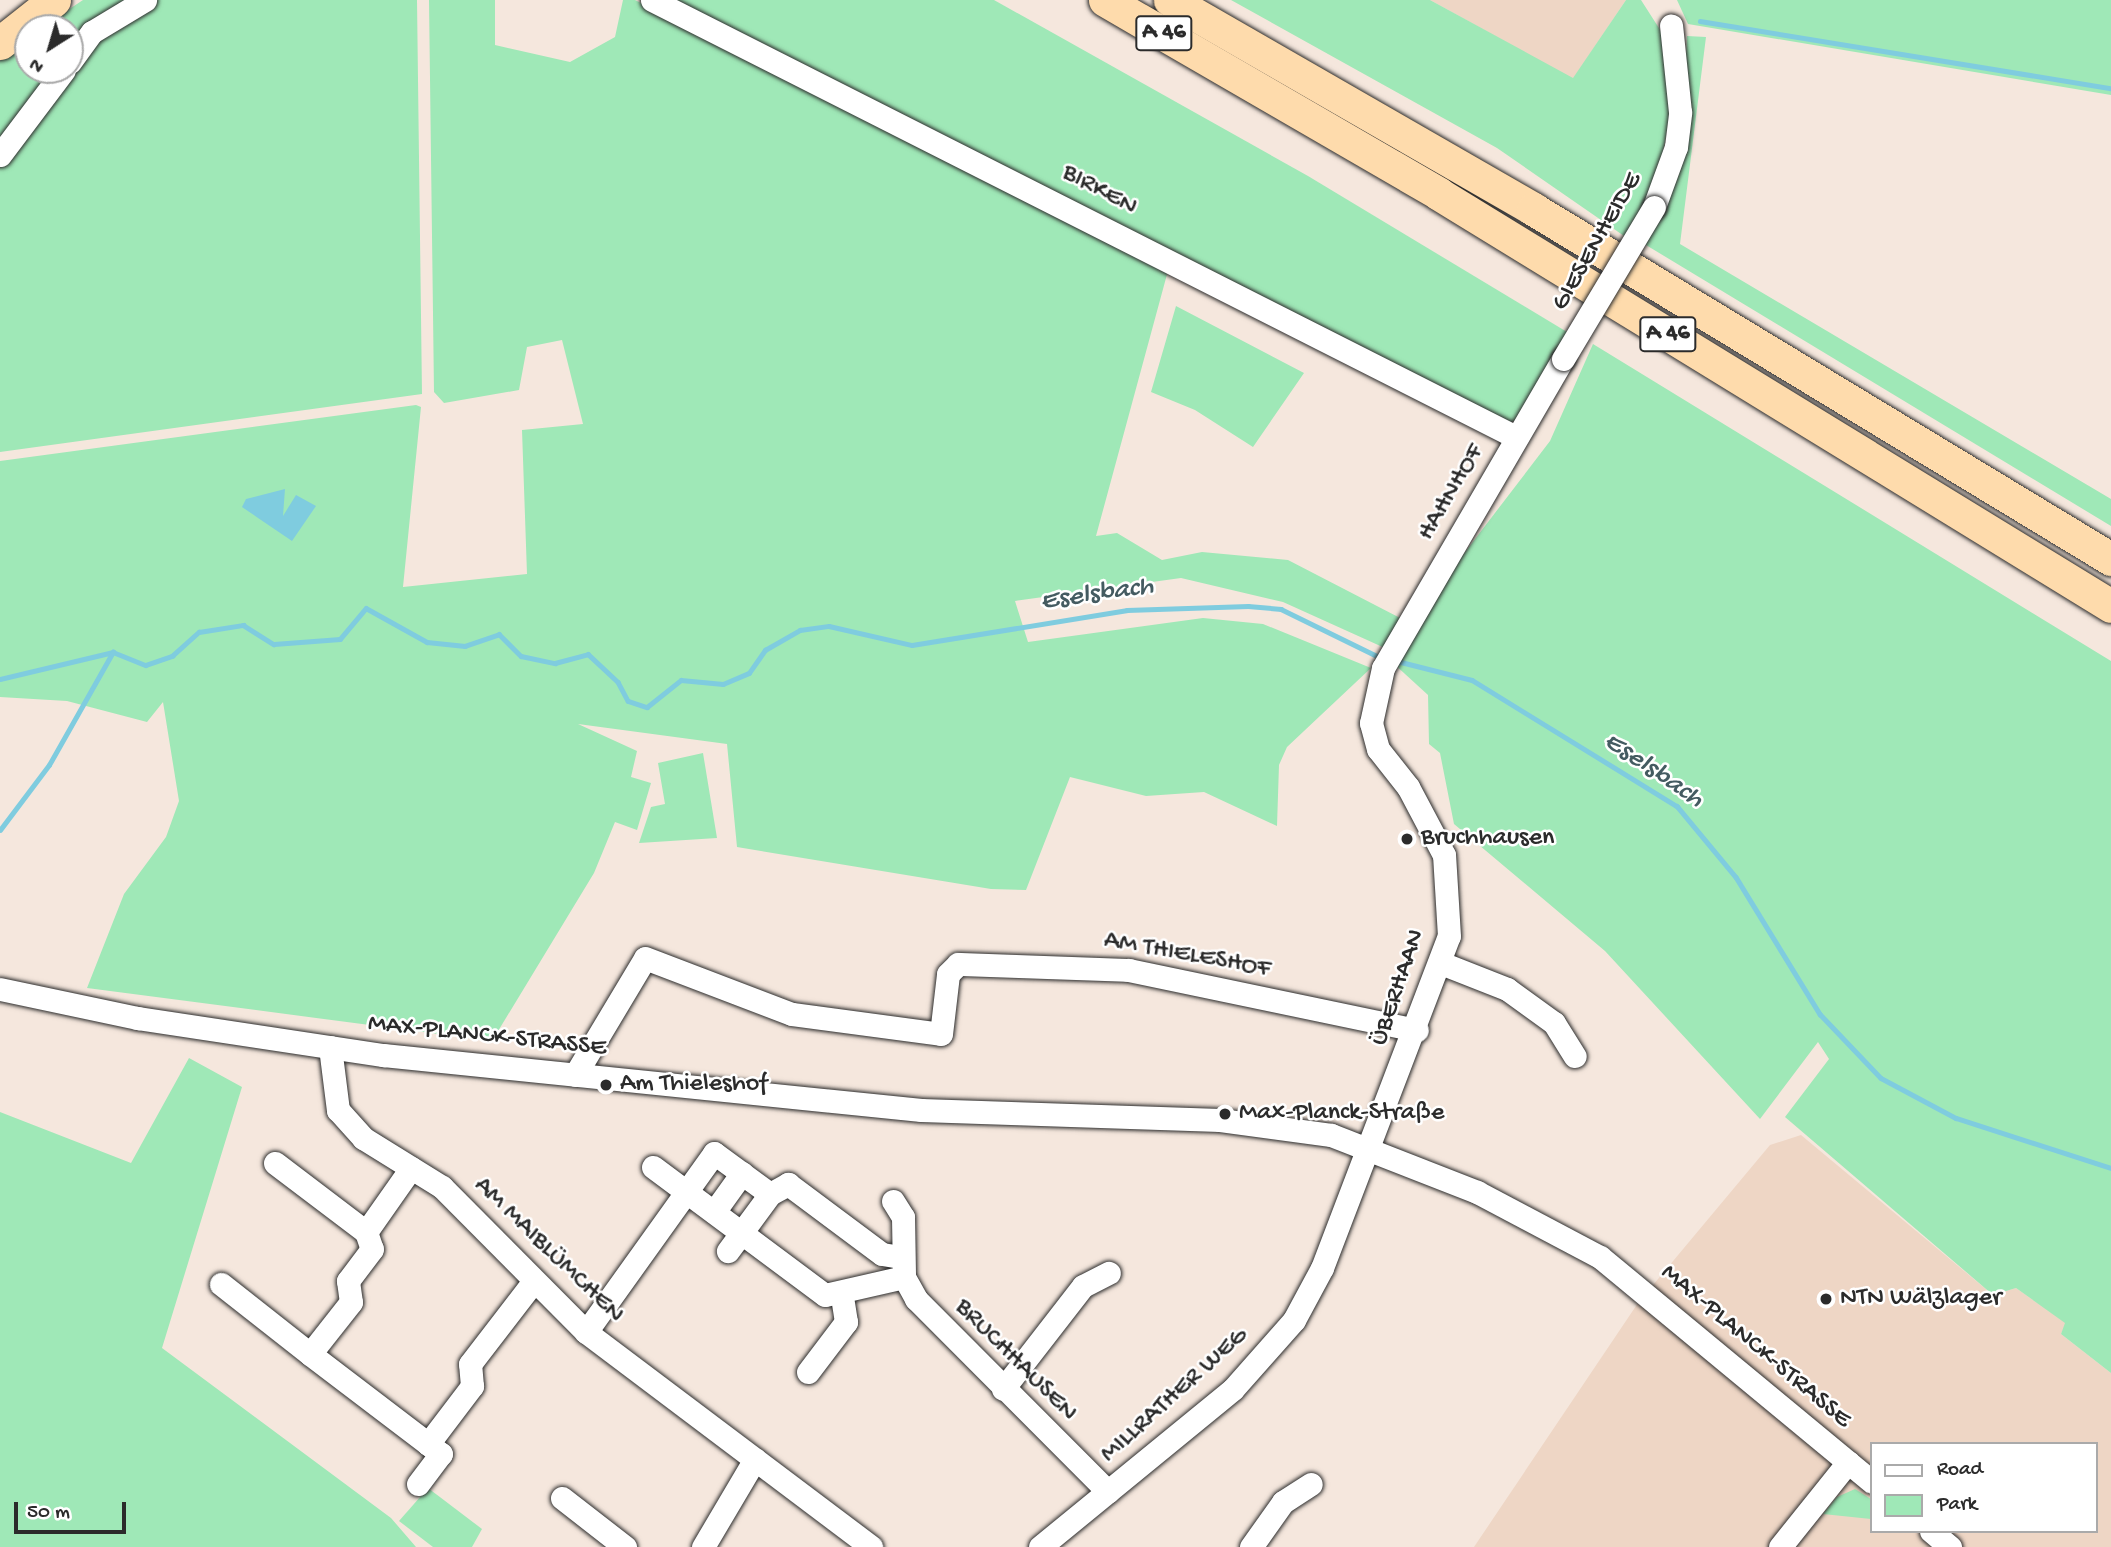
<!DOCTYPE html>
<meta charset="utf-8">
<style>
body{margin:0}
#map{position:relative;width:2111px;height:1547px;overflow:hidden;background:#f5e7dd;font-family:"Gochi Hand",sans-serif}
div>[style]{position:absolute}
.built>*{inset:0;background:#eed6c5}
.green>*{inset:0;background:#9fe8b7}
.water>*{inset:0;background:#7fccdf}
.stream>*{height:4.5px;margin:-2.25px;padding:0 2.25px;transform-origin:2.25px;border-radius:2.25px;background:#7fccdf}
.roads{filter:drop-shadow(0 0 2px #2b2b2b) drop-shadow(0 0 2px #2b2b2b)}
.minor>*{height:23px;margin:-11.5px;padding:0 11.5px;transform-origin:11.5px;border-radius:11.5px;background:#fff}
.highway>*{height:33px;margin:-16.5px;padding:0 16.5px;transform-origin:16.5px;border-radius:16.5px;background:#fedbac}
.bridges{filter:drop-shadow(0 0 2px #2b2b2b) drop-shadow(0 0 2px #2b2b2b)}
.minor-bridge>*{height:23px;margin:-11.5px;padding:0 11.5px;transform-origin:11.5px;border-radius:11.5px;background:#fff}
.dots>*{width:19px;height:19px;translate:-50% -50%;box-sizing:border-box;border:4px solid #fff;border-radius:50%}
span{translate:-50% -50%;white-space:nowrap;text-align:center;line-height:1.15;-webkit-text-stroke:5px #fff;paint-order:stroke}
.shield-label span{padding:2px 5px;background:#fff;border:2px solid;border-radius:5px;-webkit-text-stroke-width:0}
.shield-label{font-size:24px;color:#2b2b2b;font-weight:700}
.street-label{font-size:26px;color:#2b2b2b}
.poi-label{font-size:26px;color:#2b2b2b}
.left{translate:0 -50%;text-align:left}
.water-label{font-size:28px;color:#445b61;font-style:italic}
.legend{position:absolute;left:1870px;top:1442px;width:228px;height:91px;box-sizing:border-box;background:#fff;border:2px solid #aaa;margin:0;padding:9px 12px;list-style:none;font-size:21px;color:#2b2b2b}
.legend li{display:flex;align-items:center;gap:14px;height:35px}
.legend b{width:35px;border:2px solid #aaa}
.north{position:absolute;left:14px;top:14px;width:70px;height:70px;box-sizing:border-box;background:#fff;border:2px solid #aaa;border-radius:50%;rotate:217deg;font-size:19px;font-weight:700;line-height:28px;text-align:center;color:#2b2b2b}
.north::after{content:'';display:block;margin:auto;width:24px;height:32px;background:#2b2b2b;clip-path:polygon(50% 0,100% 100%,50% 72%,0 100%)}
.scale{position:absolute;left:14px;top:1502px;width:112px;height:32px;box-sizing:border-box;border:4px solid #2b2b2b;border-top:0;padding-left:9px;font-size:21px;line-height:24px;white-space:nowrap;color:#2b2b2b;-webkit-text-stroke:5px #fff;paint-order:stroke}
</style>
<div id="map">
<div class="built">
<div style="clip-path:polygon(1430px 0,1626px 0,1573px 79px)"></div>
<div style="clip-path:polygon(evenodd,1801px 1135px,1993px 1295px,2016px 1288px,2066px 1323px,2061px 1334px,2111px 1373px,2111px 1547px,1474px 1547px,1638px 1303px,1770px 1145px,1801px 1135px,1871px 1444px,2095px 1444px,2095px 1531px,1871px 1531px,1871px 1444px)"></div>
</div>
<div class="green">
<div style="clip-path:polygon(83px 0,417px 0,422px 394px,0 452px,0 61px,28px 36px,28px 70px,70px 70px,70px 28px,41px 28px)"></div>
<div style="clip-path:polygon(429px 0,495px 0,495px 45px,570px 62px,615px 37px,623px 0,635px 0,1169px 267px,1096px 536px,1117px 533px,1162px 560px,1202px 552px,1288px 560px,1404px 620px,1387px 649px,1283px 602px,1181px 578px,1015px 601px,1028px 642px,1203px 618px,1263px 624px,1371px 668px,1287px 747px,1279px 765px,1277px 826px,1204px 792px,1146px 796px,1070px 777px,1026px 890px,991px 889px,737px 847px,727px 744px,578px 724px,637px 751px,631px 777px,651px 783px,637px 830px,615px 822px,594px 873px,492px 1041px,87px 988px,124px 894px,166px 837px,179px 801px,163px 702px,147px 722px,67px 701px,0 697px,0 461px,416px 405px,421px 407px,403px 587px,527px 574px,522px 430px,583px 424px,562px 340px,527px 347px,519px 390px,444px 403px,434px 392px)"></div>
<div style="clip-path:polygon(666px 0,994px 0,1308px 176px,1572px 335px,1518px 420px,1502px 424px)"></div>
<div style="clip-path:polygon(1231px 0,1430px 0,1573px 78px,1626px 0,1641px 0,1666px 39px,1670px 114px,1656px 190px,1627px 238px,1497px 148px)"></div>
<div style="clip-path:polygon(1677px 0,2111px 0,2111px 95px,1688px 24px)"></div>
<div style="clip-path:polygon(1687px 36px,1706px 37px,1680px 244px,2111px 499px,2111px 526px,1641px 242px,1681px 163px)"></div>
<div style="clip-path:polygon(1176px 306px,1304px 373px,1253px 447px,1195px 410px,1151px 392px)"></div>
<div style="clip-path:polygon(1593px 344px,2111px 661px,2111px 1373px,2061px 1334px,2065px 1323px,2016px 1288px,1993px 1295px,1785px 1117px,1829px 1059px,1818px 1042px,1760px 1119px,1605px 951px,1454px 824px,1440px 753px,1429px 744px,1428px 695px,1393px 663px,1446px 577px,1550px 441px)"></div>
<div style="clip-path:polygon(703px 753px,717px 838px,639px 843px,651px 807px,665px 804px,658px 763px)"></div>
<div style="clip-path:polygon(189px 1058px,242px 1087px,162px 1348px,391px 1518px,416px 1547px,0 1547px,0 1112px,131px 1163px)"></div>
<div style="clip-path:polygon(428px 1488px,482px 1529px,472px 1547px,433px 1547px,399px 1521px)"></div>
<div style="clip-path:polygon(1855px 1489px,1871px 1499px,1871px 1519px,1823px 1514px,1837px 1497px)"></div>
</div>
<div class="water">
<div style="clip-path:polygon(285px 489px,283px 516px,296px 495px,316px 506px,292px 541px,242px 507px,246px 499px)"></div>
</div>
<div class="stream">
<div style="left:1700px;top:21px;width:416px;rotate:9.3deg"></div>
<div style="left:1397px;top:661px;width:77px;rotate:14.2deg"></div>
<div style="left:1472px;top:680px;width:241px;rotate:31.6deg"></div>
<div style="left:1677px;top:806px;width:92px;rotate:50.3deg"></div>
<div style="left:1736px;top:877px;width:161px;rotate:58.5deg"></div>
<div style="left:1820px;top:1014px;width:88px;rotate:46.4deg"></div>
<div style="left:1881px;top:1078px;width:85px;rotate:28.1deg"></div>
<div style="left:1956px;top:1118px;width:163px;rotate:17.9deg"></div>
<div style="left:0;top:679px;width:116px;rotate:-13.4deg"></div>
<div style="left:113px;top:652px;width:35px;rotate:22deg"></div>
<div style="left:146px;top:665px;width:28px;rotate:-19deg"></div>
<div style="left:172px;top:656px;width:36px;rotate:-42deg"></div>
<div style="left:199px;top:632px;width:45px;rotate:-9deg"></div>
<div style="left:243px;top:625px;width:36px;rotate:32deg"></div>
<div style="left:274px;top:644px;width:66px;rotate:-4.3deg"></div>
<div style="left:340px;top:639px;width:40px;rotate:-50deg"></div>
<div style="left:366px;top:608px;width:70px;rotate:29.1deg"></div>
<div style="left:427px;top:642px;width:38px;rotate:6deg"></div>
<div style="left:465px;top:646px;width:36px;rotate:-19deg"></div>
<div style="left:499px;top:634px;width:31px;rotate:45deg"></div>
<div style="left:521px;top:656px;width:35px;rotate:12deg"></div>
<div style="left:555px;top:663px;width:34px;rotate:-15deg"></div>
<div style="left:588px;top:654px;width:41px;rotate:43deg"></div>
<div style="left:618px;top:682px;width:21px;rotate:62deg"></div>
<div style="left:628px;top:701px;width:20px;rotate:18deg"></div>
<div style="left:647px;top:707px;width:43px;rotate:-38.5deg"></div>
<div style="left:681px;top:680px;width:42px;rotate:5.4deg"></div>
<div style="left:723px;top:684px;width:28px;rotate:-23deg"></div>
<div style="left:749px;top:673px;width:28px;rotate:-55deg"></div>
<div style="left:765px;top:650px;width:40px;rotate:-29.7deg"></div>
<div style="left:800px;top:630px;width:29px;rotate:-8deg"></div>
<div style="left:829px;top:626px;width:85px;rotate:12.9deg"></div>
<div style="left:912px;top:645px;width:218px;rotate:-9.2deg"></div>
<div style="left:1127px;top:610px;width:121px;rotate:-1.9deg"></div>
<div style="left:1248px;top:606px;width:33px;rotate:5deg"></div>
<div style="left:1281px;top:609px;width:111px;rotate:26.1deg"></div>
<div style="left:0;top:830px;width:81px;rotate:-53deg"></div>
<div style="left:49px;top:765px;width:130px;rotate:-60.5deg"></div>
</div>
<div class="roads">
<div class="minor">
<div style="left:652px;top:0;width:968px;rotate:26.83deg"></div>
<div style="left:70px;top:62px;width:37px;rotate:-54deg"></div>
<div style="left:92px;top:32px;width:62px;rotate:-31.1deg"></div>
<div style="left:0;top:155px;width:106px;rotate:-53deg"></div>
<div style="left:1654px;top:207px;width:64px;rotate:-69.9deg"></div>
<div style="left:1676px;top:147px;width:35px;rotate:-83deg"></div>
<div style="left:1680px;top:112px;width:87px;rotate:-95.9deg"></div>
<div style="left:1441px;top:963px;width:71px;rotate:21.5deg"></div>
<div style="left:1507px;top:989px;width:58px;rotate:35.9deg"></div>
<div style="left:1554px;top:1023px;width:39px;rotate:58deg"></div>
<div style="left:0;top:989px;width:141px;rotate:11.9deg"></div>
<div style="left:138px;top:1018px;width:248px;rotate:8.6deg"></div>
<div style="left:383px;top:1055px;width:541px;rotate:5.84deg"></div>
<div style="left:921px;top:1110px;width:299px;rotate:1.9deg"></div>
<div style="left:1220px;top:1120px;width:112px;rotate:7.7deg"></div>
<div style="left:1331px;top:1135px;width:157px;rotate:21.3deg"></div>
<div style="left:1477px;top:1192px;width:139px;rotate:27.9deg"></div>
<div style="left:1600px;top:1257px;width:352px;rotate:39.6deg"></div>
<div style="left:330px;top:1047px;width:64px;rotate:82.8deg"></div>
<div style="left:338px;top:1110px;width:38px;rotate:48deg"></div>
<div style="left:363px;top:1138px;width:93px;rotate:31.8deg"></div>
<div style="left:442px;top:1187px;width:204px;rotate:45.2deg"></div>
<div style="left:586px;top:1332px;width:357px;rotate:37deg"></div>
<div style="left:575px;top:1075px;width:136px;rotate:-59.1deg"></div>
<div style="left:645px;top:958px;width:157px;rotate:20.9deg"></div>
<div style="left:792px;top:1014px;width:150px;rotate:7.6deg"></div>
<div style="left:941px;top:1034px;width:60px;rotate:-83.3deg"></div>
<div style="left:948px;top:974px;width:14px;rotate:-45deg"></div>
<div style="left:958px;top:964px;width:171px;rotate:2deg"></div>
<div style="left:1129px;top:970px;width:294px;rotate:11.8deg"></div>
<div style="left:275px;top:1163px;width:114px;rotate:37.2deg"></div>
<div style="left:653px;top:1167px;width:214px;rotate:36.7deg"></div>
<div style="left:825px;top:1295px;width:81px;rotate:-12.8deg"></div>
<div style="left:411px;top:1168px;width:78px;rotate:125.1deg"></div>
<div style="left:366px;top:1232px;width:18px;rotate:71deg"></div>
<div style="left:372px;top:1249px;width:40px;rotate:127deg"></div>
<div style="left:348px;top:1281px;width:21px;rotate:82deg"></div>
<div style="left:351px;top:1302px;width:66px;rotate:128.3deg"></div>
<div style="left:310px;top:1354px;width:148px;rotate:37.3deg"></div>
<div style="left:428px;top:1444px;width:73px;rotate:-52.8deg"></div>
<div style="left:472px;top:1386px;width:22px;rotate:-95deg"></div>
<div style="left:470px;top:1364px;width:105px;rotate:-52.4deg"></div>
<div style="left:770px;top:1194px;width:21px;rotate:-29deg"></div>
<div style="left:788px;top:1184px;width:117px;rotate:36.7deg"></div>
<div style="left:882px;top:1254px;width:18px;rotate:9deg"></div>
<div style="left:893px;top:1201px;width:19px;rotate:58deg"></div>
<div style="left:903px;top:1217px;width:60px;rotate:89deg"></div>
<div style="left:904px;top:1277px;width:25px;rotate:61deg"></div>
<div style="left:916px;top:1299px;width:272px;rotate:45.1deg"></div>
<div style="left:714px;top:1212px;width:48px;rotate:-54.3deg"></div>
<div style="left:221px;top:1284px;width:113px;rotate:38.2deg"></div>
<div style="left:586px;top:1332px;width:220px;rotate:-54.4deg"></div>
<div style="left:714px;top:1153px;width:69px;rotate:36.2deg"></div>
<div style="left:770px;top:1194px;width:71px;rotate:126.4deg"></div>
<div style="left:808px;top:1372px;width:63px;rotate:-52.8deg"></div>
<div style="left:846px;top:1322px;width:26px;rotate:-99deg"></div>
<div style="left:1003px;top:1389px;width:130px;rotate:-52.2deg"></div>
<div style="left:1083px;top:1286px;width:29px;rotate:-27deg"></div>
<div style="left:418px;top:1484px;width:38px;rotate:-53deg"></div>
<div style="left:441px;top:1454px;width:16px;rotate:-142deg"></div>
<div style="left:562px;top:1498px;width:80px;rotate:37.9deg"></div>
<div style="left:1931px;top:1531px;width:25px;rotate:40deg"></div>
<div style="left:703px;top:1547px;width:102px;rotate:-59.4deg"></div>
<div style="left:1040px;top:1547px;width:249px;rotate:-39.3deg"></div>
<div style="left:1233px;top:1389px;width:92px;rotate:-48.5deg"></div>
<div style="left:1294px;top:1320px;width:59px;rotate:-61.7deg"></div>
<div style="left:1322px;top:1268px;width:355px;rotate:-69.1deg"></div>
<div style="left:1449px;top:936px;width:81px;rotate:-93.5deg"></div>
<div style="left:1444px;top:855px;width:77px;rotate:-117.9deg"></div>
<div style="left:1408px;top:787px;width:48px;rotate:-128.3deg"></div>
<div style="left:1378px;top:749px;width:27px;rotate:-105deg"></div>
<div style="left:1371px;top:723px;width:56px;rotate:-77.7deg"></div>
<div style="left:1383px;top:668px;width:358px;rotate:-59.8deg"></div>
<div style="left:1251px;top:1547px;width:55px;rotate:-54.6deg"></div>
<div style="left:1283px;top:1502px;width:33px;rotate:-33deg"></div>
<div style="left:1780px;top:1547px;width:109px;rotate:-51.3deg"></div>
</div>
<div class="highway">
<div style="left:1105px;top:0;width:386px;rotate:30.1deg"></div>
<div style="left:1439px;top:194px;width:788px;rotate:31.51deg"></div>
<div style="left:1170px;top:0;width:419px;rotate:29.9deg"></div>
<div style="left:1533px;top:209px;width:676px;rotate:31.2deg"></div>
<div style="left:0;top:43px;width:69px;rotate:-38.5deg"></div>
</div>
</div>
<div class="bridges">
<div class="minor-bridge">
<div style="left:1563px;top:359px;width:177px;rotate:-59.1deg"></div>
</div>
</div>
<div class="dots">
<div style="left:1407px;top:839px;background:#2b2b2b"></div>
<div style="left:606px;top:1085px;background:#2b2b2b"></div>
<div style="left:1225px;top:1114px;background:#2b2b2b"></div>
<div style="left:1826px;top:1299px;background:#2b2b2b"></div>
</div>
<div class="shield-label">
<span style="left:1164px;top:33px">A 46</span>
<span style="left:1668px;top:334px">A 46</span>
</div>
<div class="street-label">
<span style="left:1099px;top:191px;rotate:28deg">BIRKEN</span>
<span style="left:1598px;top:242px;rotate:-60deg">GIESENHEIDE</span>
<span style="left:1452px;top:493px;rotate:-60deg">HAHNHOF</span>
<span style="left:1187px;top:956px;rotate:10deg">AM THIELESHOF</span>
<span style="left:1399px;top:988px;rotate:-71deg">ÜBERHAAN</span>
<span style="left:487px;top:1037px;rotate:6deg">MAX-PLANCK-STRASSE</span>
<span style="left:548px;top:1251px;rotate:44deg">AM MAIBLÜMCHEN</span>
<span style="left:1755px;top:1347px;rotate:40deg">MAX-PLANCK-STRASSE</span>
<span style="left:1015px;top:1361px;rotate:45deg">BRUCHHAUSEN</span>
<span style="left:1175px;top:1396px;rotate:-42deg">MILLRATHER WEG</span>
</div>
<div class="poi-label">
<span class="left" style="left:1421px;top:839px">Bruchhausen</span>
<span class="left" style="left:620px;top:1085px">Am Thieleshof</span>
<span class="left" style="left:1239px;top:1114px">Max-Planck-Straße</span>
<span class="left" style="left:1840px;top:1299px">NTN Wälzlager</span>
</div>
<div class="water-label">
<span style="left:1097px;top:595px;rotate:-8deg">Eselsbach</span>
<span style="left:1653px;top:771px;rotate:34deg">Eselsbach</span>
</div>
<ul class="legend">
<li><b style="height:9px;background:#fff"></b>Road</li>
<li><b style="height:19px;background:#9fe8b7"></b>Park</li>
</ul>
<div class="north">N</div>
<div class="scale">50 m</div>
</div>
